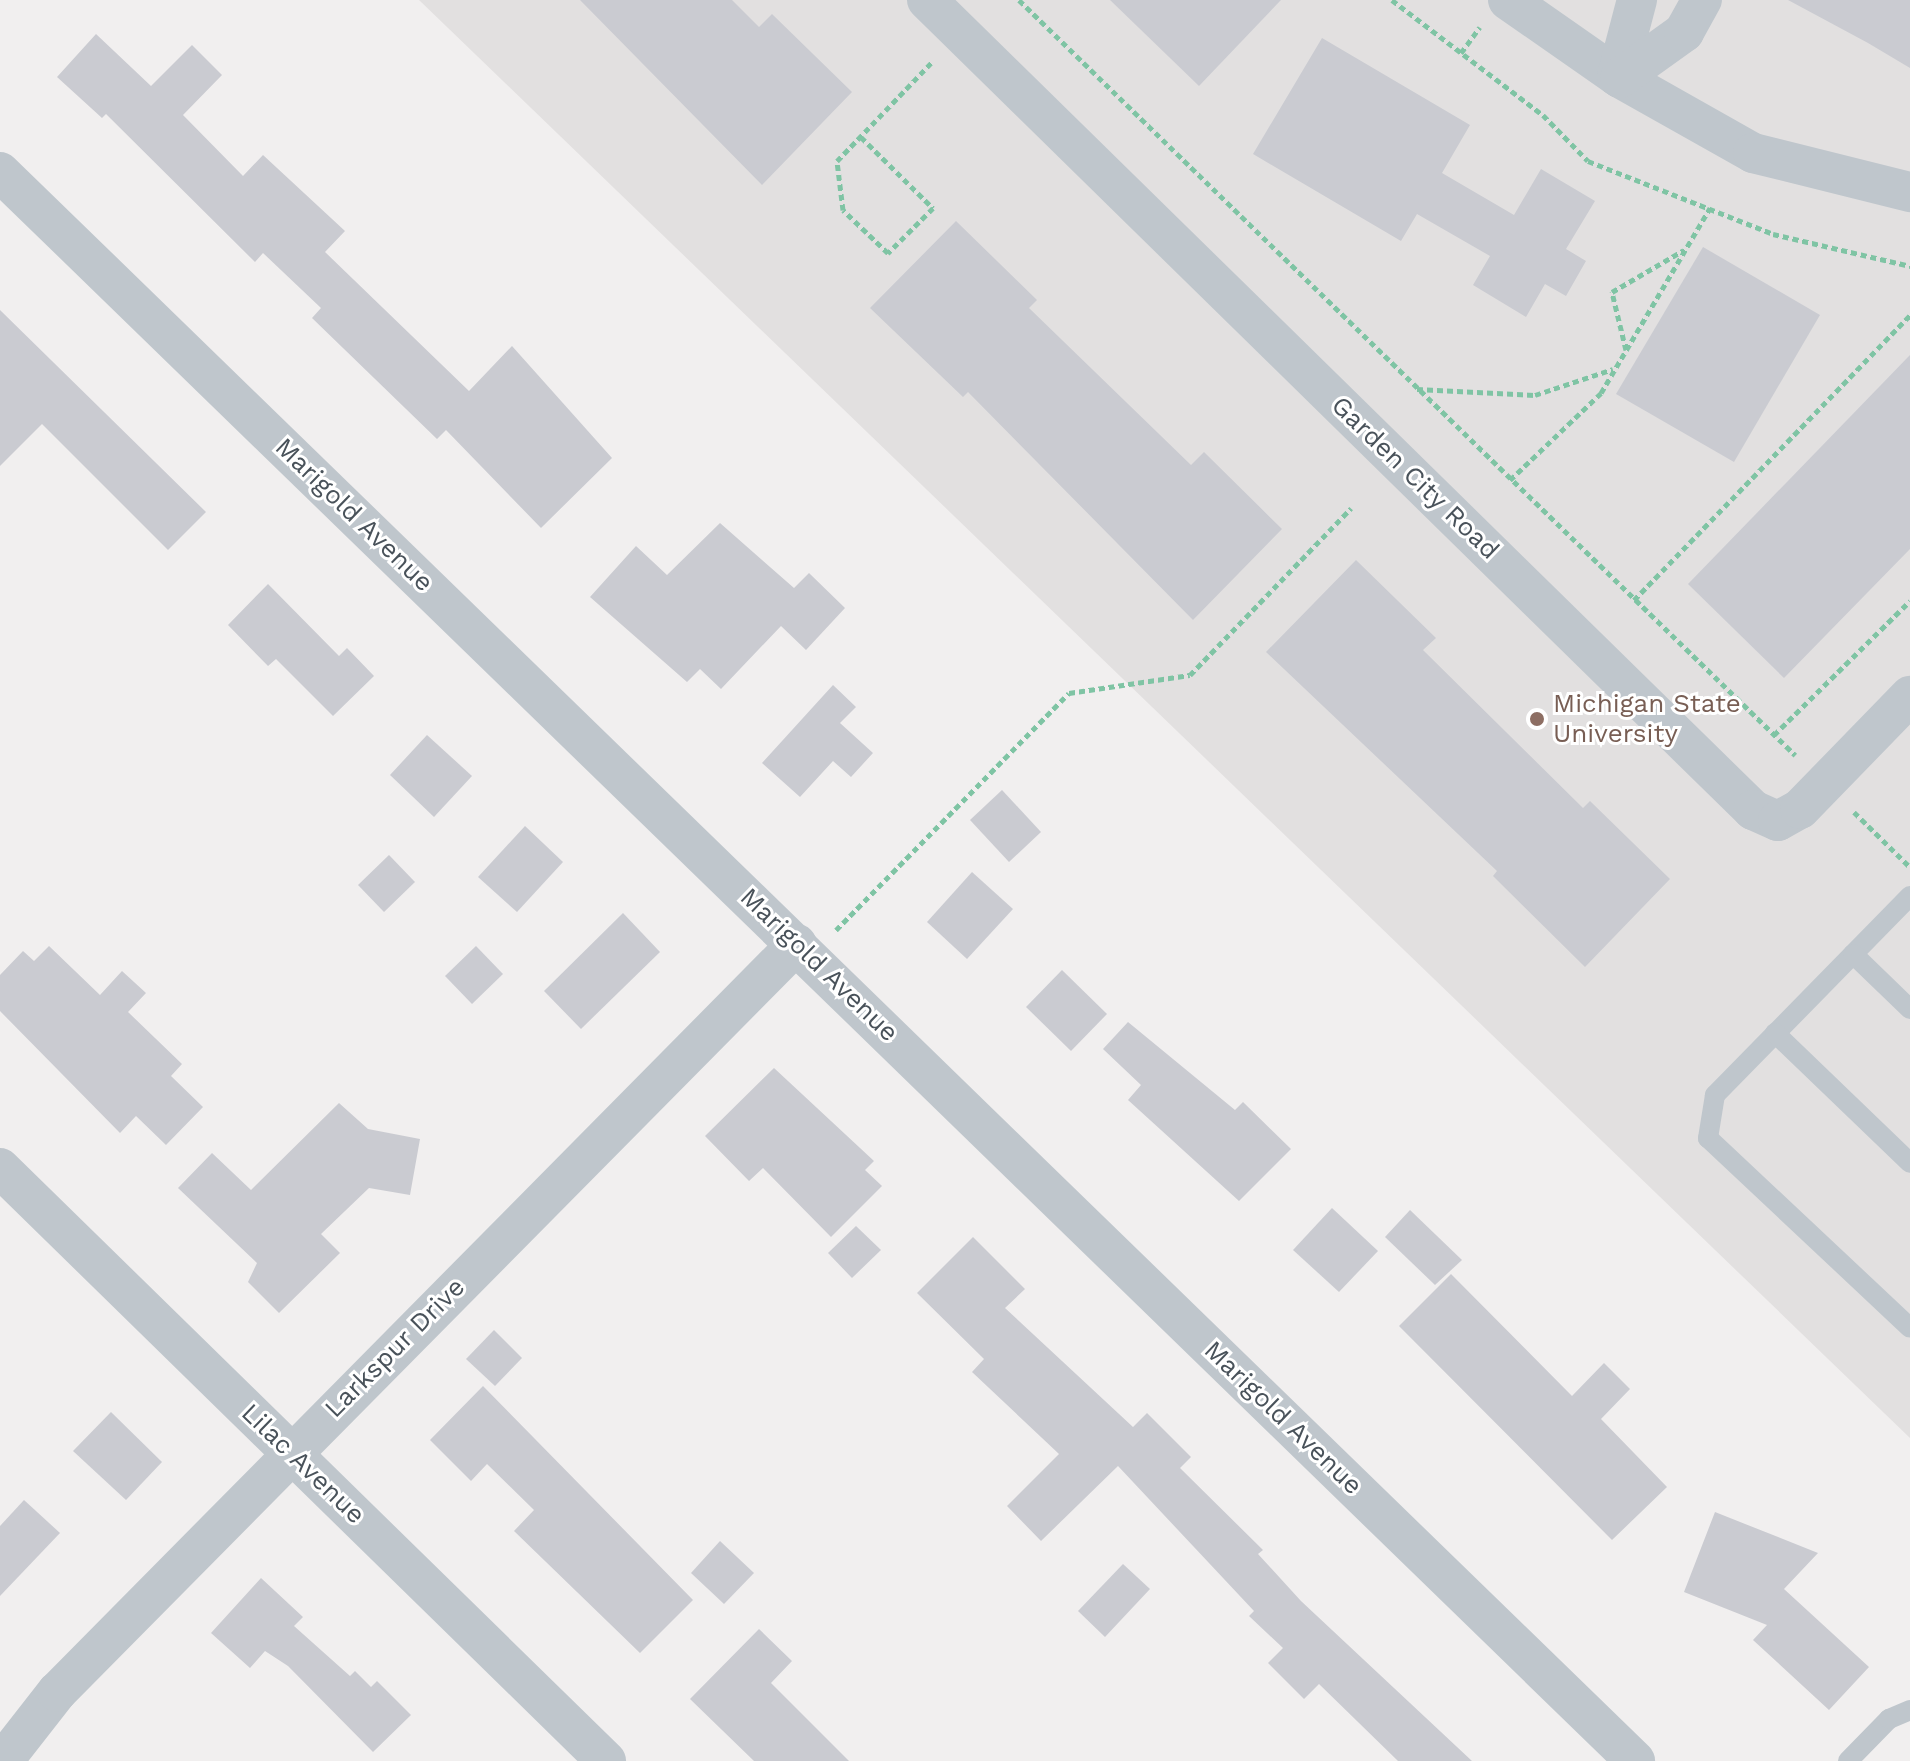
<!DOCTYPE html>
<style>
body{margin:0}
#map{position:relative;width:1910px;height:1761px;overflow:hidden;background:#f1efef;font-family:"Work Sans",sans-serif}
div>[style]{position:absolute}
.education>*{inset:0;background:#e2e0e0}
.building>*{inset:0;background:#cacbd1}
.path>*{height:5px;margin-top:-2.5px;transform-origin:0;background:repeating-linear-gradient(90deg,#7fc4a4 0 6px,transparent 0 10px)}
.lane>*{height:20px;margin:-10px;padding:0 10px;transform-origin:10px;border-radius:10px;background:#bfc6cc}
.street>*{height:40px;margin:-20px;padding:0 20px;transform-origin:20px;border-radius:20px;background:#bfc6cc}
.dots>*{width:22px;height:22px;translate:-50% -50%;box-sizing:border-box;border:4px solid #fff;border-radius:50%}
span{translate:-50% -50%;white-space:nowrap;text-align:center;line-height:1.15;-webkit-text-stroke:6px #fff;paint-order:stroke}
.street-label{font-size:26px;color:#49525a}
.education-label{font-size:26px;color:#785e54}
.left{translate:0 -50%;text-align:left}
</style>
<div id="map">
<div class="education">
<div style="clip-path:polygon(419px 0,1910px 0,1910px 1438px)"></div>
</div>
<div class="building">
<div style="clip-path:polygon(580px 0,732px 0,759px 27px,772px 14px,852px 92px,762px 185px)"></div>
<div style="clip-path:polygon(1110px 0,1281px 0,1199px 86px)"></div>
<div style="clip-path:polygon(1788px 0,1910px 0,1910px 68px,1868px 43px)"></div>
<div style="clip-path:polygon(96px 34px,151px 86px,192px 45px,222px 75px,183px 115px,243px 176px,263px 155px,345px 231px,325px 252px,469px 391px,512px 346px,612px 458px,541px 528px,446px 430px,437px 439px,312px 318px,321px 308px,263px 253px,255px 262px,106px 114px,102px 118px,57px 77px)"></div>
<div style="clip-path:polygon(1322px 38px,1470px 125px,1442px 173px,1514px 215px,1541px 169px,1595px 201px,1566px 249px,1586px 261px,1566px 296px,1545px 284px,1526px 317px,1473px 285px,1490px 256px,1417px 214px,1401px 241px,1253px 154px)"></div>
<div style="clip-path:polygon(956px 221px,1037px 300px,1029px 308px,1191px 465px,1204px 452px,1282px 529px,1193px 620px,968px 392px,963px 397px,870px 308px)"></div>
<div style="clip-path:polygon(1703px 247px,1820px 315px,1734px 462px,1616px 394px)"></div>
<div style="clip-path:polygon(0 310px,206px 512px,168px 550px,42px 424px,0 466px)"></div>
<div style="clip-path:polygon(1910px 355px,1910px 549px,1784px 678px,1688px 584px)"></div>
<div style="clip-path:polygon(720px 523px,794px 588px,809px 573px,845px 608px,806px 650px,781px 626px,721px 689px,700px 669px,687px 682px,590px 597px,636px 546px,667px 575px)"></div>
<div style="clip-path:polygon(1356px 560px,1436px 638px,1423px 650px,1583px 808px,1590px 801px,1670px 879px,1585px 967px,1493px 876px,1497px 871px,1266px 652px)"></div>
<div style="clip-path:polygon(268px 584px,339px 656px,347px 648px,374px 676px,333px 716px,276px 659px,268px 666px,228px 625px)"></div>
<div style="clip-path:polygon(833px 685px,856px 707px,840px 723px,873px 753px,851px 777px,833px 761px,800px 797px,762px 763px)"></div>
<div style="clip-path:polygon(427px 735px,472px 776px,434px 817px,390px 775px)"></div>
<div style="clip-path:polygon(1002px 790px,1041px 832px,1009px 862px,970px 820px)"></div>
<div style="clip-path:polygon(525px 826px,563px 862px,517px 912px,478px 877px)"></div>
<div style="clip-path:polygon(389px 855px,415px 882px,384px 912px,358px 885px)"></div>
<div style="clip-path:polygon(972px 872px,1013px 909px,967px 959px,927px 922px)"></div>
<div style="clip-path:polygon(623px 913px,660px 952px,581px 1029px,544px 991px)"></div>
<div style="clip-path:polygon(49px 946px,100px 995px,122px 971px,146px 993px,128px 1012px,182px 1064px,171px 1076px,203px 1107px,166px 1145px,136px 1116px,120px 1133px,0 1011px,0 975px,23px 951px,34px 961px)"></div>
<div style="clip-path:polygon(476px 946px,503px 974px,472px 1004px,445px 976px)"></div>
<div style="clip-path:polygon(1062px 970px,1107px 1014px,1071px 1051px,1026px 1007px)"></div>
<div style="clip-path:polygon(1128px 1022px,1235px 1110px,1243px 1102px,1291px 1149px,1239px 1201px,1128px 1100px,1141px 1085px,1103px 1049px)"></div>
<div style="clip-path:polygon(774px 1068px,874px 1161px,865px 1170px,882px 1186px,831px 1237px,763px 1168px,749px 1181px,705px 1136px)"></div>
<div style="clip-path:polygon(339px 1103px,368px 1129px,420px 1139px,410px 1195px,369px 1188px,321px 1234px,340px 1253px,279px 1313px,248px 1282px,257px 1263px,178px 1188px,212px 1153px,251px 1190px)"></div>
<div style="clip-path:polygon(1332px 1208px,1378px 1251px,1339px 1292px,1293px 1250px)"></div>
<div style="clip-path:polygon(1410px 1210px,1462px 1260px,1435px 1285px,1385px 1237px)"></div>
<div style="clip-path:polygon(856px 1226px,881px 1250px,852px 1278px,828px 1253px)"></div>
<div style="clip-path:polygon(973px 1237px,1025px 1289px,1005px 1308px,1133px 1427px,1147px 1413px,1191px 1457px,1180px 1468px,1263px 1550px,1258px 1554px,1301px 1601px,1472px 1761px,1398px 1761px,1319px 1684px,1304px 1699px,1268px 1663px,1283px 1648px,1249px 1616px,1254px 1611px,1118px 1466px,1041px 1541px,1007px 1506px,1059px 1454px,972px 1372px,984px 1359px,917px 1293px)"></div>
<div style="clip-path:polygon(1451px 1274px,1572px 1396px,1604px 1363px,1630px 1389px,1601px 1419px,1667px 1487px,1612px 1540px,1399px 1326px)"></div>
<div style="clip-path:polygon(494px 1330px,522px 1358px,495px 1386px,466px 1359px)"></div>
<div style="clip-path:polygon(483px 1386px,693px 1600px,640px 1653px,514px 1531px,534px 1510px,487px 1464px,471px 1481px,430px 1440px)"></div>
<div style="clip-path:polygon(111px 1412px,162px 1462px,126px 1500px,73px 1451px)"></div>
<div style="clip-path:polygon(24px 1500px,60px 1533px,0 1596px,0 1526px)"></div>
<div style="clip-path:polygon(1715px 1512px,1818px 1553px,1784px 1589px,1869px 1667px,1829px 1710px,1753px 1640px,1767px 1625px,1684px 1592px)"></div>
<div style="clip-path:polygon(720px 1541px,754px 1573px,724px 1604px,691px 1573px)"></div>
<div style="clip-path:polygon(1123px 1564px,1150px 1589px,1105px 1637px,1078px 1611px)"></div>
<div style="clip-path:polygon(261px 1578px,303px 1617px,294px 1626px,350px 1676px,355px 1671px,371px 1687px,377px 1681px,411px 1715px,373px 1752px,288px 1666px,265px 1651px,250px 1668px,211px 1633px)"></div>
<div style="clip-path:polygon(759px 1629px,792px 1661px,771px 1683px,849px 1761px,754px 1761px,690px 1699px)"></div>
</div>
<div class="path">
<div style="left:1019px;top:0;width:1083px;rotate:44.21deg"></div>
<div style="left:1392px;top:0;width:190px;rotate:37.3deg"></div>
<div style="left:1543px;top:115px;width:64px;rotate:45.6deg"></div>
<div style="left:1588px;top:161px;width:199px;rotate:21.5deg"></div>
<div style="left:1773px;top:234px;width:141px;rotate:13.1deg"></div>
<div style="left:1461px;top:53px;width:32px;rotate:-54deg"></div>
<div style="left:861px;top:137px;width:101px;rotate:44.6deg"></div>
<div style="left:933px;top:208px;width:64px;rotate:135deg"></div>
<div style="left:888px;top:253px;width:62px;rotate:-136.3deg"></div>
<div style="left:843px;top:210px;width:49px;rotate:-97deg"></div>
<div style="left:837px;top:161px;width:137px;rotate:-46.2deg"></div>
<div style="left:1626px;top:350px;width:60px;rotate:-103.6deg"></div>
<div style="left:1612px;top:292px;width:83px;rotate:-30.3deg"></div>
<div style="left:1417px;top:389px;width:118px;rotate:2.9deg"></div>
<div style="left:1535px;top:395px;width:82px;rotate:-18.4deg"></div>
<div style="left:1510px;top:480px;width:126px;rotate:-43.7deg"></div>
<div style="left:1601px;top:393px;width:215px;rotate:-59.5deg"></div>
<div style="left:1634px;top:600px;width:397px;rotate:-45.9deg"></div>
<div style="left:1774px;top:735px;width:191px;rotate:-44.6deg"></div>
<div style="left:1854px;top:812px;width:78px;rotate:44.5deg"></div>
<div style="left:836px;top:930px;width:332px;rotate:-45.5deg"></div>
<div style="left:1069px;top:693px;width:122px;rotate:-8.5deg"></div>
<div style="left:1190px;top:675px;width:232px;rotate:-46deg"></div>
</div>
<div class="lane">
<div style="left:1910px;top:896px;width:279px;rotate:134.4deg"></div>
<div style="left:1715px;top:1095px;width:44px;rotate:99.2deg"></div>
<div style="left:1708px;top:1138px;width:277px;rotate:43.2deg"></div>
<div style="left:1853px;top:954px;width:79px;rotate:44deg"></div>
<div style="left:1775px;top:1033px;width:187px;rotate:43.9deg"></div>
<div style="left:1848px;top:1761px;width:59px;rotate:-45.7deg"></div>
<div style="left:1889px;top:1719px;width:23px;rotate:-23deg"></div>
</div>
<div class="street">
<div style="left:927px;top:0;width:1157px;rotate:44.44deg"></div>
<div style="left:1753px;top:810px;width:27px;rotate:24deg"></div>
<div style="left:1778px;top:821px;width:25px;rotate:-29deg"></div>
<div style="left:1800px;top:809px;width:158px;rotate:-45.8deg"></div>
<div style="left:1508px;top:0;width:136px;rotate:34.9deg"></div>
<div style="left:1620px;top:78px;width:153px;rotate:29.4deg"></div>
<div style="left:1753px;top:153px;width:162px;rotate:14deg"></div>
<div style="left:1617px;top:76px;width:79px;rotate:-75.3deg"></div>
<div style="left:1620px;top:78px;width:79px;rotate:-35.7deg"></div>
<div style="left:1684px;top:32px;width:37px;rotate:-61deg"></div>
<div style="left:0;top:172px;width:2280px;rotate:44.18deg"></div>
<div style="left:0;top:1168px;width:848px;rotate:44.38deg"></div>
<div style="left:3px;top:1761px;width:88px;rotate:-52deg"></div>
<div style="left:57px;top:1692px;width:1052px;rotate:-45.31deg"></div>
</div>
<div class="dots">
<div style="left:1537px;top:719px;background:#8d6e63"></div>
</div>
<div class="street-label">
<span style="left:1415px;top:478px;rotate:44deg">Garden City Road</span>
<span style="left:354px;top:515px;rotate:44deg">Marigold Avenue</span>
<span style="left:819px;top:965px;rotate:44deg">Marigold Avenue</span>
<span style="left:395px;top:1348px;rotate:-45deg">Larkspur Drive</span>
<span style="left:1283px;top:1418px;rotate:44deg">Marigold Avenue</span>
<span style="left:303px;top:1464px;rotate:44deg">Lilac Avenue</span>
</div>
<div class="education-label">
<span class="left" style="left:1553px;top:719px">Michigan State<br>University</span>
</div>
</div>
